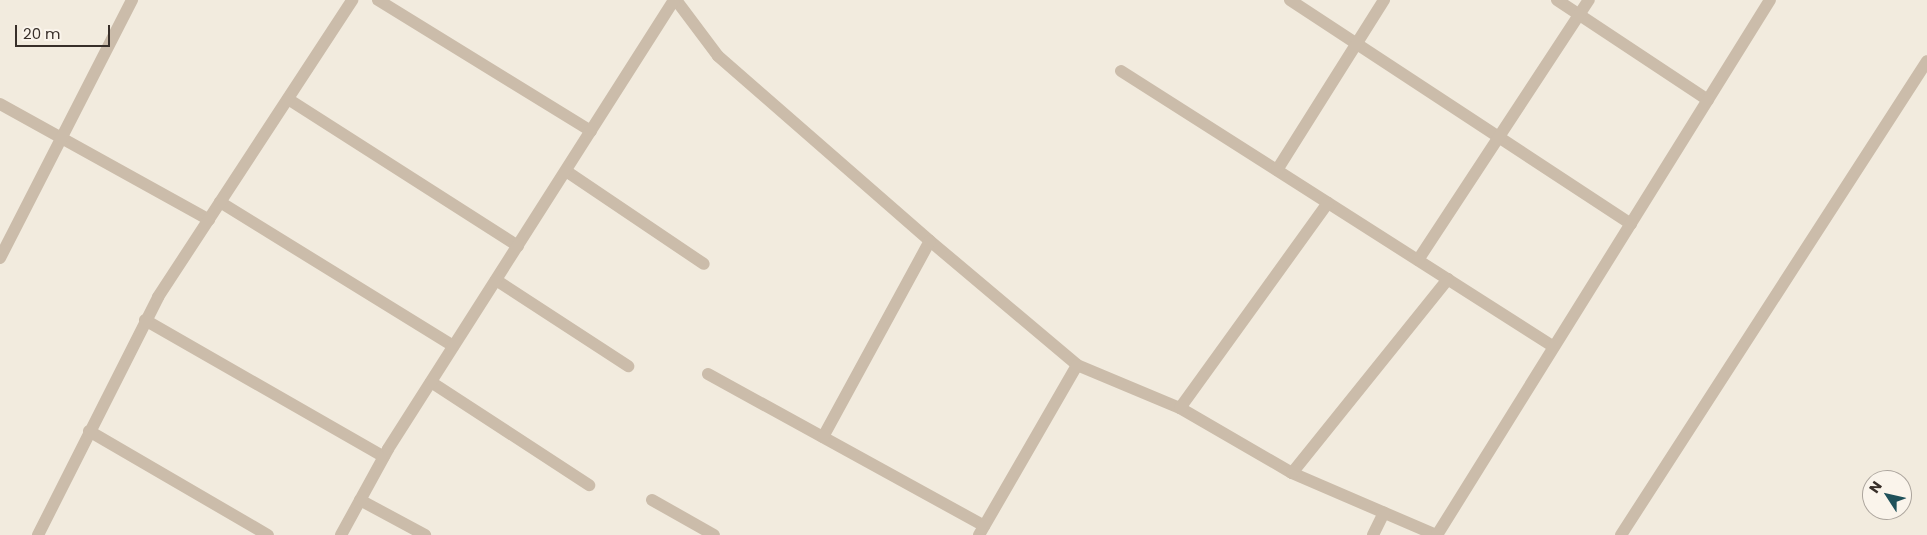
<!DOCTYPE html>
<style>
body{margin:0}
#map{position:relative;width:1927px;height:535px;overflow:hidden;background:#f2ebde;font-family:Poppins,sans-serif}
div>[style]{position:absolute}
.street>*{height:12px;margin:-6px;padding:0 6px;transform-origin:6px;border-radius:6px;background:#cbbcaa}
span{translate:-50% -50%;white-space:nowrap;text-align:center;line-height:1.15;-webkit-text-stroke:4px #faf4eb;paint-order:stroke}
.north{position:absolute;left:1862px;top:470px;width:50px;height:50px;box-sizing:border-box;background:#faf4eb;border:1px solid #aca59d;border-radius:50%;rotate:305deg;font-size:14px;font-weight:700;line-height:20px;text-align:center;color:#382f29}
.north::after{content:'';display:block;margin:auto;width:18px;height:22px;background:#1f515a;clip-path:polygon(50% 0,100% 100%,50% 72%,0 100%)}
.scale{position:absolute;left:15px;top:25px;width:95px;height:22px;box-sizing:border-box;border:2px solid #382f29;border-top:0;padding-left:6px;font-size:15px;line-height:18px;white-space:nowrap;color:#382f29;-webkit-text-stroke:4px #faf4eb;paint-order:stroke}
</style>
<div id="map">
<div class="street">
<div style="left:378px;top:0;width:250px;rotate:31.6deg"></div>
<div style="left:676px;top:0;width:70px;rotate:53.1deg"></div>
<div style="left:718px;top:56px;width:281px;rotate:41.1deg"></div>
<div style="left:930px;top:241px;width:192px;rotate:40.1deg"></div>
<div style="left:1077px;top:365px;width:112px;rotate:22.7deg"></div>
<div style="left:1180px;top:408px;width:129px;rotate:30.1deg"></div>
<div style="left:1292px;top:473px;width:157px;rotate:23.3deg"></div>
<div style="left:1290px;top:0;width:408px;rotate:33.3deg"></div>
<div style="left:1557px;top:0;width:181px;rotate:33.5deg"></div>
<div style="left:1121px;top:71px;width:513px;rotate:32.51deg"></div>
<div style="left:288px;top:99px;width:273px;rotate:32.6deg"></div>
<div style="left:0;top:104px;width:239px;rotate:29deg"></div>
<div style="left:1277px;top:170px;width:201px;rotate:-57.8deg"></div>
<div style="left:566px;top:171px;width:166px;rotate:34deg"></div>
<div style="left:220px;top:202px;width:274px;rotate:31.7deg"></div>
<div style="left:0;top:258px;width:290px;rotate:-62.9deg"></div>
<div style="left:1418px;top:260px;width:311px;rotate:-56.7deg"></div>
<div style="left:496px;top:280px;width:158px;rotate:33.1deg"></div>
<div style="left:145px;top:320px;width:275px;rotate:29.8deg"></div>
<div style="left:708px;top:374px;width:315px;rotate:28.8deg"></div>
<div style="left:431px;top:382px;width:189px;rotate:33.1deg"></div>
<div style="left:1180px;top:408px;width:253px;rotate:-54.2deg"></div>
<div style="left:89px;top:431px;width:207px;rotate:30.2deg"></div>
<div style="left:823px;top:437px;width:223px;rotate:-61.4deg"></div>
<div style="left:1292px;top:473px;width:249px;rotate:-51.2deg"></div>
<div style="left:360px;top:500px;width:74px;rotate:28.3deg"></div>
<div style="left:652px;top:500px;width:71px;rotate:29.4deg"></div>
<div style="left:38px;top:535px;width:267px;rotate:-63.2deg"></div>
<div style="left:158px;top:297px;width:355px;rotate:-56.8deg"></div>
<div style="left:341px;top:535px;width:98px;rotate:-61.3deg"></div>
<div style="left:388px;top:449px;width:532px;rotate:-57.5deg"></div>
<div style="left:979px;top:535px;width:196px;rotate:-60deg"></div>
<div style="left:1373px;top:535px;width:25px;rotate:-64deg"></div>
<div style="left:1437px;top:535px;width:630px;rotate:-58.1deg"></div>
<div style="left:1621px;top:535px;width:564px;rotate:-57.15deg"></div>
</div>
<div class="north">N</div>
<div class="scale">20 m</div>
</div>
